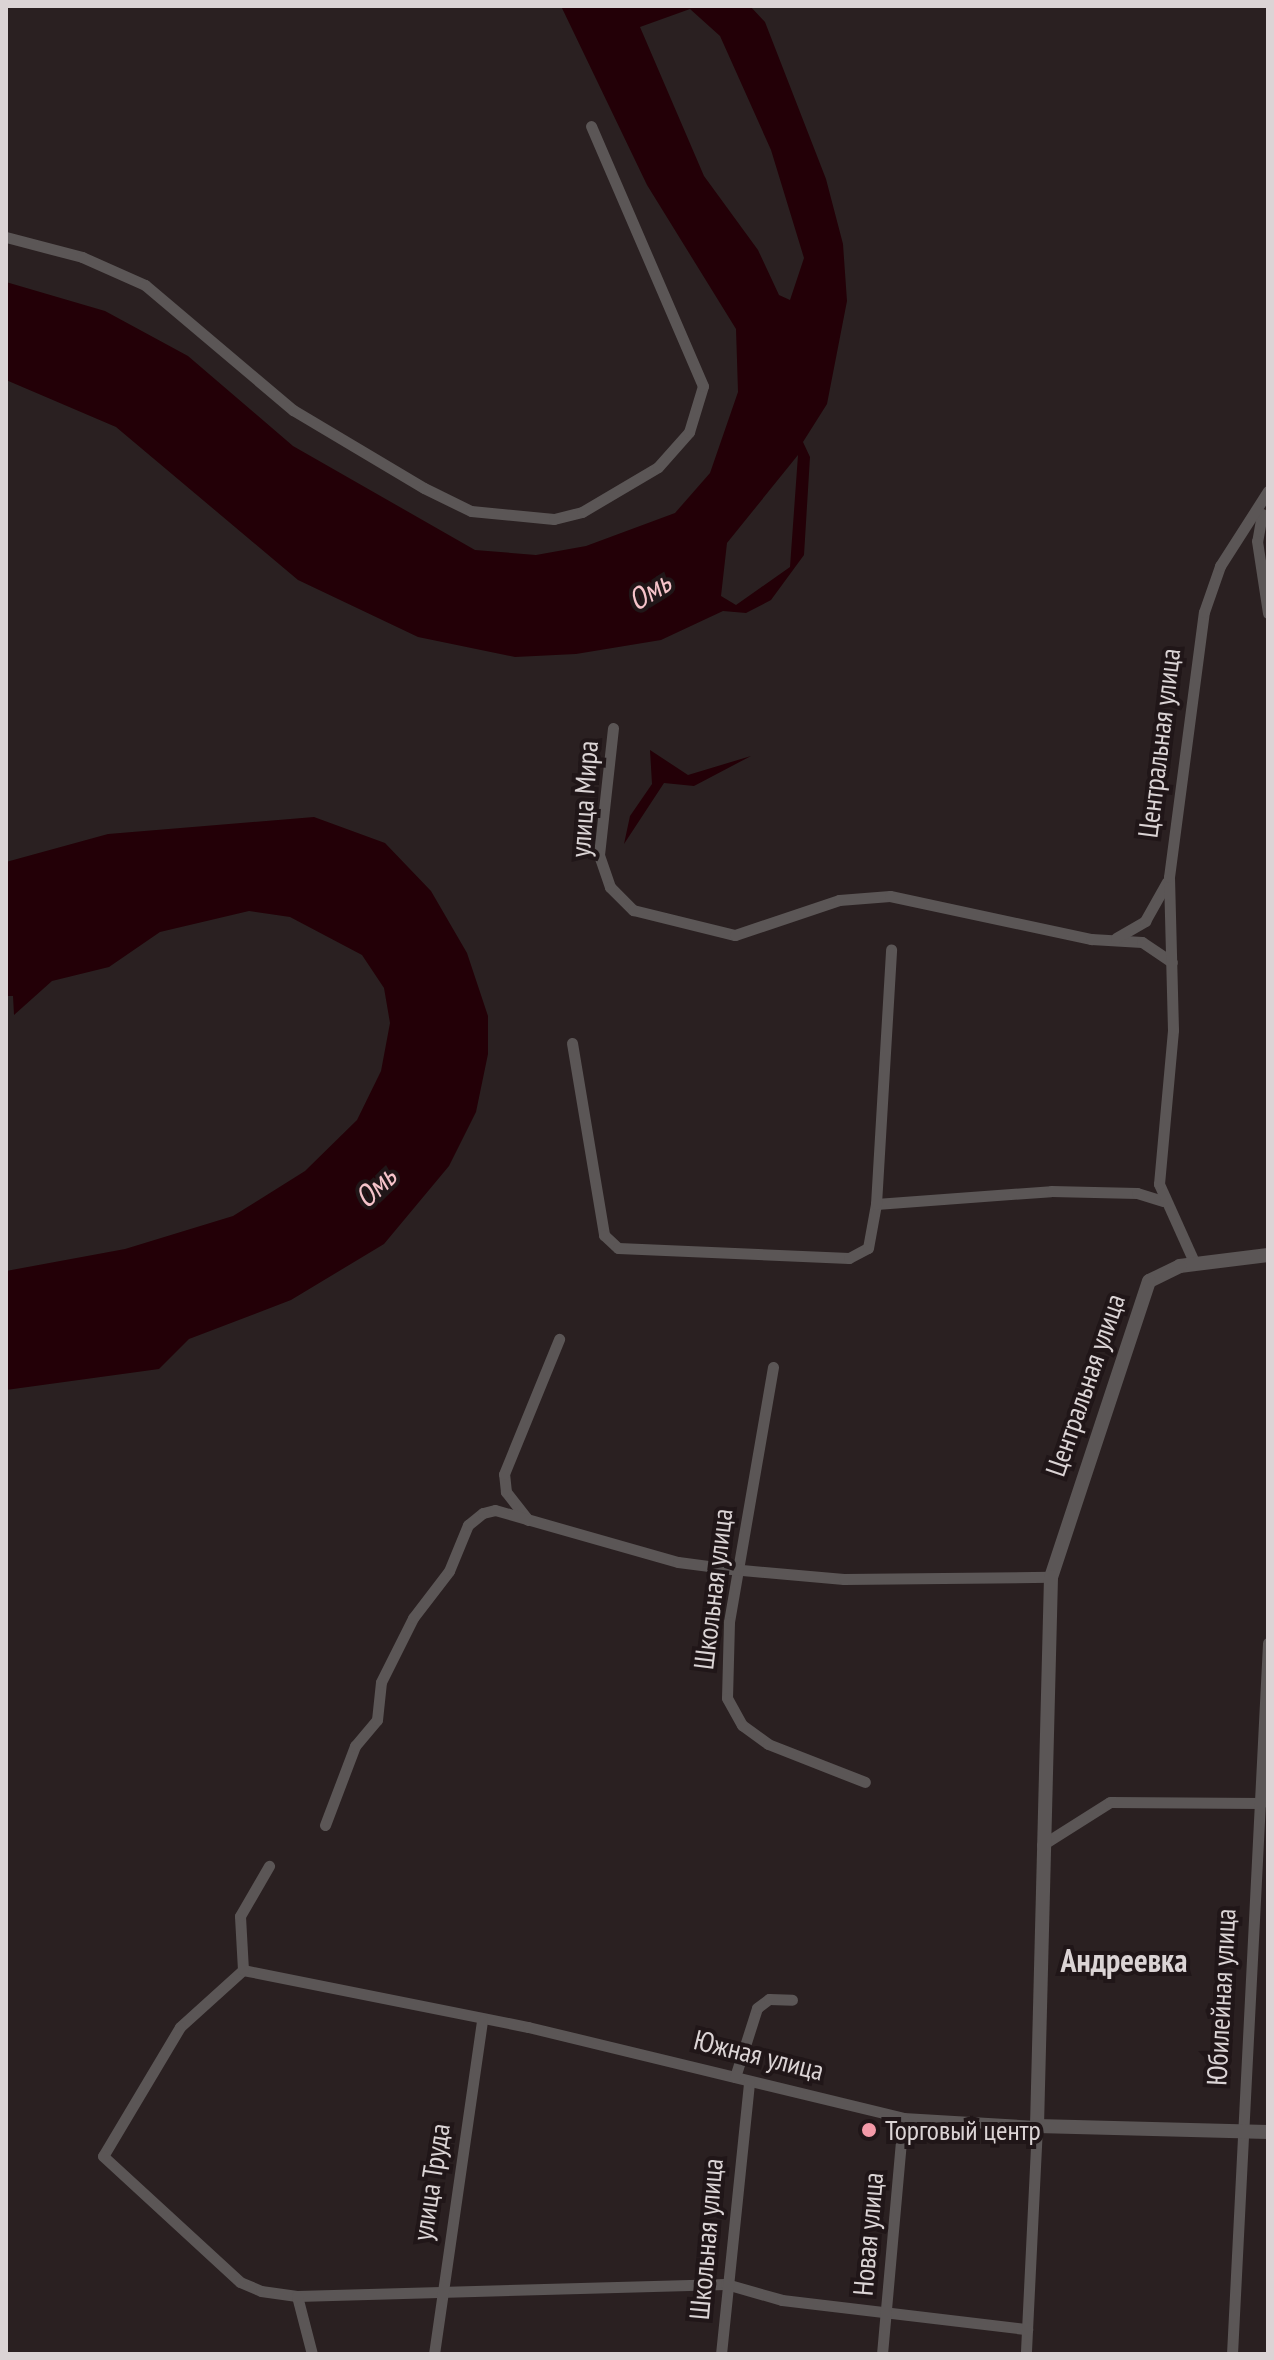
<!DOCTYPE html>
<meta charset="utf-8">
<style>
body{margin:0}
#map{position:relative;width:1274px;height:2360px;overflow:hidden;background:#2a2021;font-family:"PT Sans Narrow",sans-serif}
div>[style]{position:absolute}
.water>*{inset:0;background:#230007}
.minor>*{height:11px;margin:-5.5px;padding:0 5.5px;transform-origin:5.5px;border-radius:5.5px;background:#5b5656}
.tertiary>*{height:14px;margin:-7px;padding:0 7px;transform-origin:7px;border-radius:7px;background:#5b5656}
.dots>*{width:22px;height:22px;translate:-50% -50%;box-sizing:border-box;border:4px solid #201618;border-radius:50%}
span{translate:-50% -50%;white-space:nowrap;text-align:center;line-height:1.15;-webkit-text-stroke:8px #201618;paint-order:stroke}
.street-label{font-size:28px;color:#dbd4d5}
.poi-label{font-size:28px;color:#dbd4d5}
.left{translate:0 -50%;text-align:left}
.water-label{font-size:30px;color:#f6c3ca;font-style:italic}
.quarter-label{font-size:32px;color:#dbd4d5;font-weight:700}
.frame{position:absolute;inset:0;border:8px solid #dbd4d5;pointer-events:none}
</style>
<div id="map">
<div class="water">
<div style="clip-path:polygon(evenodd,561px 6px,750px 6px,765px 22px,826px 179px,843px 244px,847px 301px,827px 404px,803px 442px,810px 457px,804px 555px,771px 600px,746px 613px,723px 611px,661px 640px,576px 654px,515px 657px,418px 637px,298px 580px,116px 427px,6px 380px,6px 282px,105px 311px,188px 356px,293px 446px,475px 550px,536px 555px,586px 546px,675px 513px,710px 473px,738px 392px,736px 329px,647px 185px,561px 6px,690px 9px,720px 36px,771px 150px,804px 258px,790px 300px,779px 295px,758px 250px,704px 176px,640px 27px,690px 9px,561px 6px,798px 455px,790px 567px,736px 605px,721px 596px,727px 543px,798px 455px)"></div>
<div style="clip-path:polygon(650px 750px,688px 775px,751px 756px,694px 786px,664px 783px,624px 844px,630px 816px,652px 784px)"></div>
<div style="clip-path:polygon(314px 817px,385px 843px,431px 891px,467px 953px,488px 1016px,488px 1054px,476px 1112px,449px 1166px,384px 1244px,291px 1300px,189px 1339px,159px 1369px,6px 1390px,6px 1271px,125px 1249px,233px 1216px,305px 1171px,357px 1120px,381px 1071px,390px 1023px,384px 988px,362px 955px,290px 917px,249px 911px,160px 932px,109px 967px,52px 981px,14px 1015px,13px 996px,6px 996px,6px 862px,108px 834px)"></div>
</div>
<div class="minor">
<div style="left:6px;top:237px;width:79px;rotate:14.7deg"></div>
<div style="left:82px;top:257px;width:69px;rotate:24deg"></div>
<div style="left:145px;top:285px;width:194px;rotate:40.2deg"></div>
<div style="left:293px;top:410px;width:152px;rotate:30.8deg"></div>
<div style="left:424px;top:488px;width:52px;rotate:26.1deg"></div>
<div style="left:471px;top:511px;width:83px;rotate:5.5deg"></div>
<div style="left:554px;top:519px;width:29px;rotate:-14deg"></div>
<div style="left:582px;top:512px;width:88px;rotate:-30.6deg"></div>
<div style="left:658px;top:467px;width:47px;rotate:-48.5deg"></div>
<div style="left:689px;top:432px;width:48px;rotate:-73.1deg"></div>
<div style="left:703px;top:386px;width:283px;rotate:-113.3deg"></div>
<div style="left:1262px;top:514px;width:27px;rotate:100deg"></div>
<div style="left:1257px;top:541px;width:73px;rotate:81.3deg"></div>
<div style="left:613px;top:728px;width:128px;rotate:96.3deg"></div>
<div style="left:599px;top:855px;width:34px;rotate:71deg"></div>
<div style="left:610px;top:887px;width:33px;rotate:45deg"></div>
<div style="left:633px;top:910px;width:105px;rotate:13.8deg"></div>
<div style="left:735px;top:935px;width:110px;rotate:-18.6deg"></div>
<div style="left:839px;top:900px;width:51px;rotate:-4.5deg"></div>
<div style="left:890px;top:896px;width:206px;rotate:12.1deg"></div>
<div style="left:1091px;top:939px;width:51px;rotate:3.4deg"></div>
<div style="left:1142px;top:942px;width:36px;rotate:34deg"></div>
<div style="left:1116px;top:938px;width:34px;rotate:-30deg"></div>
<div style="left:1145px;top:921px;width:45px;rotate:-60.6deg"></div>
<div style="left:572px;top:1043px;width:195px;rotate:80.5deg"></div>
<div style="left:604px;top:1235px;width:19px;rotate:43deg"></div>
<div style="left:618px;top:1248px;width:231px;rotate:2.5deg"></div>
<div style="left:849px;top:1258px;width:21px;rotate:-28deg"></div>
<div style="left:868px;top:1248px;width:45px;rotate:-79.7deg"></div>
<div style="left:876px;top:1204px;width:175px;rotate:-4.2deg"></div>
<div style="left:1051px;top:1191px;width:86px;rotate:1.3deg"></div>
<div style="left:1137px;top:1193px;width:27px;rotate:17deg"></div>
<div style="left:876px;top:1204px;width:255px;rotate:-86.6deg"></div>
<div style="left:1195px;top:1264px;width:88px;rotate:-114.2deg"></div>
<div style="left:1159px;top:1184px;width:155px;rotate:-84.8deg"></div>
<div style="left:1173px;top:1030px;width:153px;rotate:-91.5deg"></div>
<div style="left:1169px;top:877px;width:267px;rotate:-82.5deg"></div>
<div style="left:1204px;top:612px;width:49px;rotate:-70.8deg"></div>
<div style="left:1220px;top:566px;width:89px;rotate:-57.4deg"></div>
<div style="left:773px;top:1367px;width:259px;rotate:99.8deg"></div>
<div style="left:729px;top:1622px;width:76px;rotate:91.5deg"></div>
<div style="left:727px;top:1698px;width:31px;rotate:61deg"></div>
<div style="left:742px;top:1725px;width:32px;rotate:36deg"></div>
<div style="left:768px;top:1744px;width:104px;rotate:21.4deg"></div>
<div style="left:528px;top:1520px;width:36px;rotate:-128deg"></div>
<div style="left:506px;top:1492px;width:18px;rotate:-96deg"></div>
<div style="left:504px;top:1474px;width:146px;rotate:-67.8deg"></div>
<div style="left:325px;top:1825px;width:85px;rotate:-69.2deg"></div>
<div style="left:355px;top:1746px;width:34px;rotate:-50deg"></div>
<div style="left:377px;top:1720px;width:38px;rotate:-84deg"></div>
<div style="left:381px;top:1682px;width:72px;rotate:-63.4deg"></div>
<div style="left:413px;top:1618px;width:59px;rotate:-52.5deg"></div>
<div style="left:449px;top:1571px;width:50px;rotate:-67.6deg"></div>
<div style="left:468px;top:1525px;width:19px;rotate:-39deg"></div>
<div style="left:483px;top:1513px;width:12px;rotate:-14deg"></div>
<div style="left:495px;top:1510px;width:190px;rotate:15.9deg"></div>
<div style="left:678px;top:1562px;width:53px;rotate:7.5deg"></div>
<div style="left:731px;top:1569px;width:113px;rotate:5.1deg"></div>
<div style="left:844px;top:1579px;width:207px;rotate:-0.6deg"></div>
<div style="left:1042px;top:1845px;width:80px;rotate:-32.3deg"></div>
<div style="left:1110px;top:1802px;width:151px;rotate:0.4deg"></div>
<div style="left:243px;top:1970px;width:85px;rotate:137.9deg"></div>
<div style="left:180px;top:2027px;width:150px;rotate:120.8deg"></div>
<div style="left:103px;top:2156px;width:186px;rotate:42.6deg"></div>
<div style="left:240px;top:2282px;width:23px;rotate:23deg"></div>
<div style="left:261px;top:2291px;width:36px;rotate:8deg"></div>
<div style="left:297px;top:2296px;width:429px;rotate:-1.6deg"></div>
<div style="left:726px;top:2284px;width:58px;rotate:15.9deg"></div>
<div style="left:782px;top:2300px;width:247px;rotate:6.8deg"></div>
<div style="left:243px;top:1970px;width:291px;rotate:11.3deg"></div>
<div style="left:528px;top:2027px;width:386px;rotate:13.6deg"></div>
<div style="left:903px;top:2118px;width:134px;rotate:3.4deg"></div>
<div style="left:1037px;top:2126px;width:228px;rotate:92.8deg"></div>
<div style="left:243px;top:1970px;width:54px;rotate:-93.2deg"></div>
<div style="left:240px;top:1916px;width:58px;rotate:-59.9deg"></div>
<div style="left:735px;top:2077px;width:72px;rotate:-72.3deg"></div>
<div style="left:757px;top:2008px;width:15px;rotate:-37deg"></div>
<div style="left:769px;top:1999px;width:23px;rotate:2deg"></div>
<div style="left:297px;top:2296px;width:60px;rotate:75.5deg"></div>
<div style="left:434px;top:2354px;width:338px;rotate:-81.8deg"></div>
<div style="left:721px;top:2354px;width:273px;rotate:-84.1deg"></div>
<div style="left:882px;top:2354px;width:237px;rotate:-84.9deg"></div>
<div style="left:1232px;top:2354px;width:712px;rotate:-87.1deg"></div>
</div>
<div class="tertiary">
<div style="left:1268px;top:1255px;width:89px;rotate:172.9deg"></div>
<div style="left:1180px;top:1266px;width:34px;rotate:154deg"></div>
<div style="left:1149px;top:1281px;width:312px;rotate:108.3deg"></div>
<div style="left:1051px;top:1577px;width:549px;rotate:91.46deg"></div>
<div style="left:1037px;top:2126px;width:231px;rotate:1.5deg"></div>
</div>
<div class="dots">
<div style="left:869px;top:2130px;background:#f39aa8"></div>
</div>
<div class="street-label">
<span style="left:1159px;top:743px;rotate:-83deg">Центральная улица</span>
<span style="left:584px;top:799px;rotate:-86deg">улица Мира</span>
<span style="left:1085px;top:1385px;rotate:-71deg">Центральная улица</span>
<span style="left:713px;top:1589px;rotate:-83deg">Школьная улица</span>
<span style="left:1221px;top:1997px;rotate:-87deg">Юбилейная улица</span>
<span style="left:759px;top:2055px;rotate:14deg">Южная улица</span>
<span style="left:431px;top:2182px;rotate:-81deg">улица Труда</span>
<span style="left:868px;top:2234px;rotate:-85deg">Новая улица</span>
<span style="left:706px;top:2239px;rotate:-85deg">Школьная улица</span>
</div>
<div class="poi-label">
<span class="left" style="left:885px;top:2130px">Торговый центр</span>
</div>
<div class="water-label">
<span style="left:649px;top:591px;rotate:-32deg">Омь</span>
<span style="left:375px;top:1187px;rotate:-44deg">Омь</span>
</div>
<div class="quarter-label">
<span style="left:1124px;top:1960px">Андреевка</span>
</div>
<div class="frame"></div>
</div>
